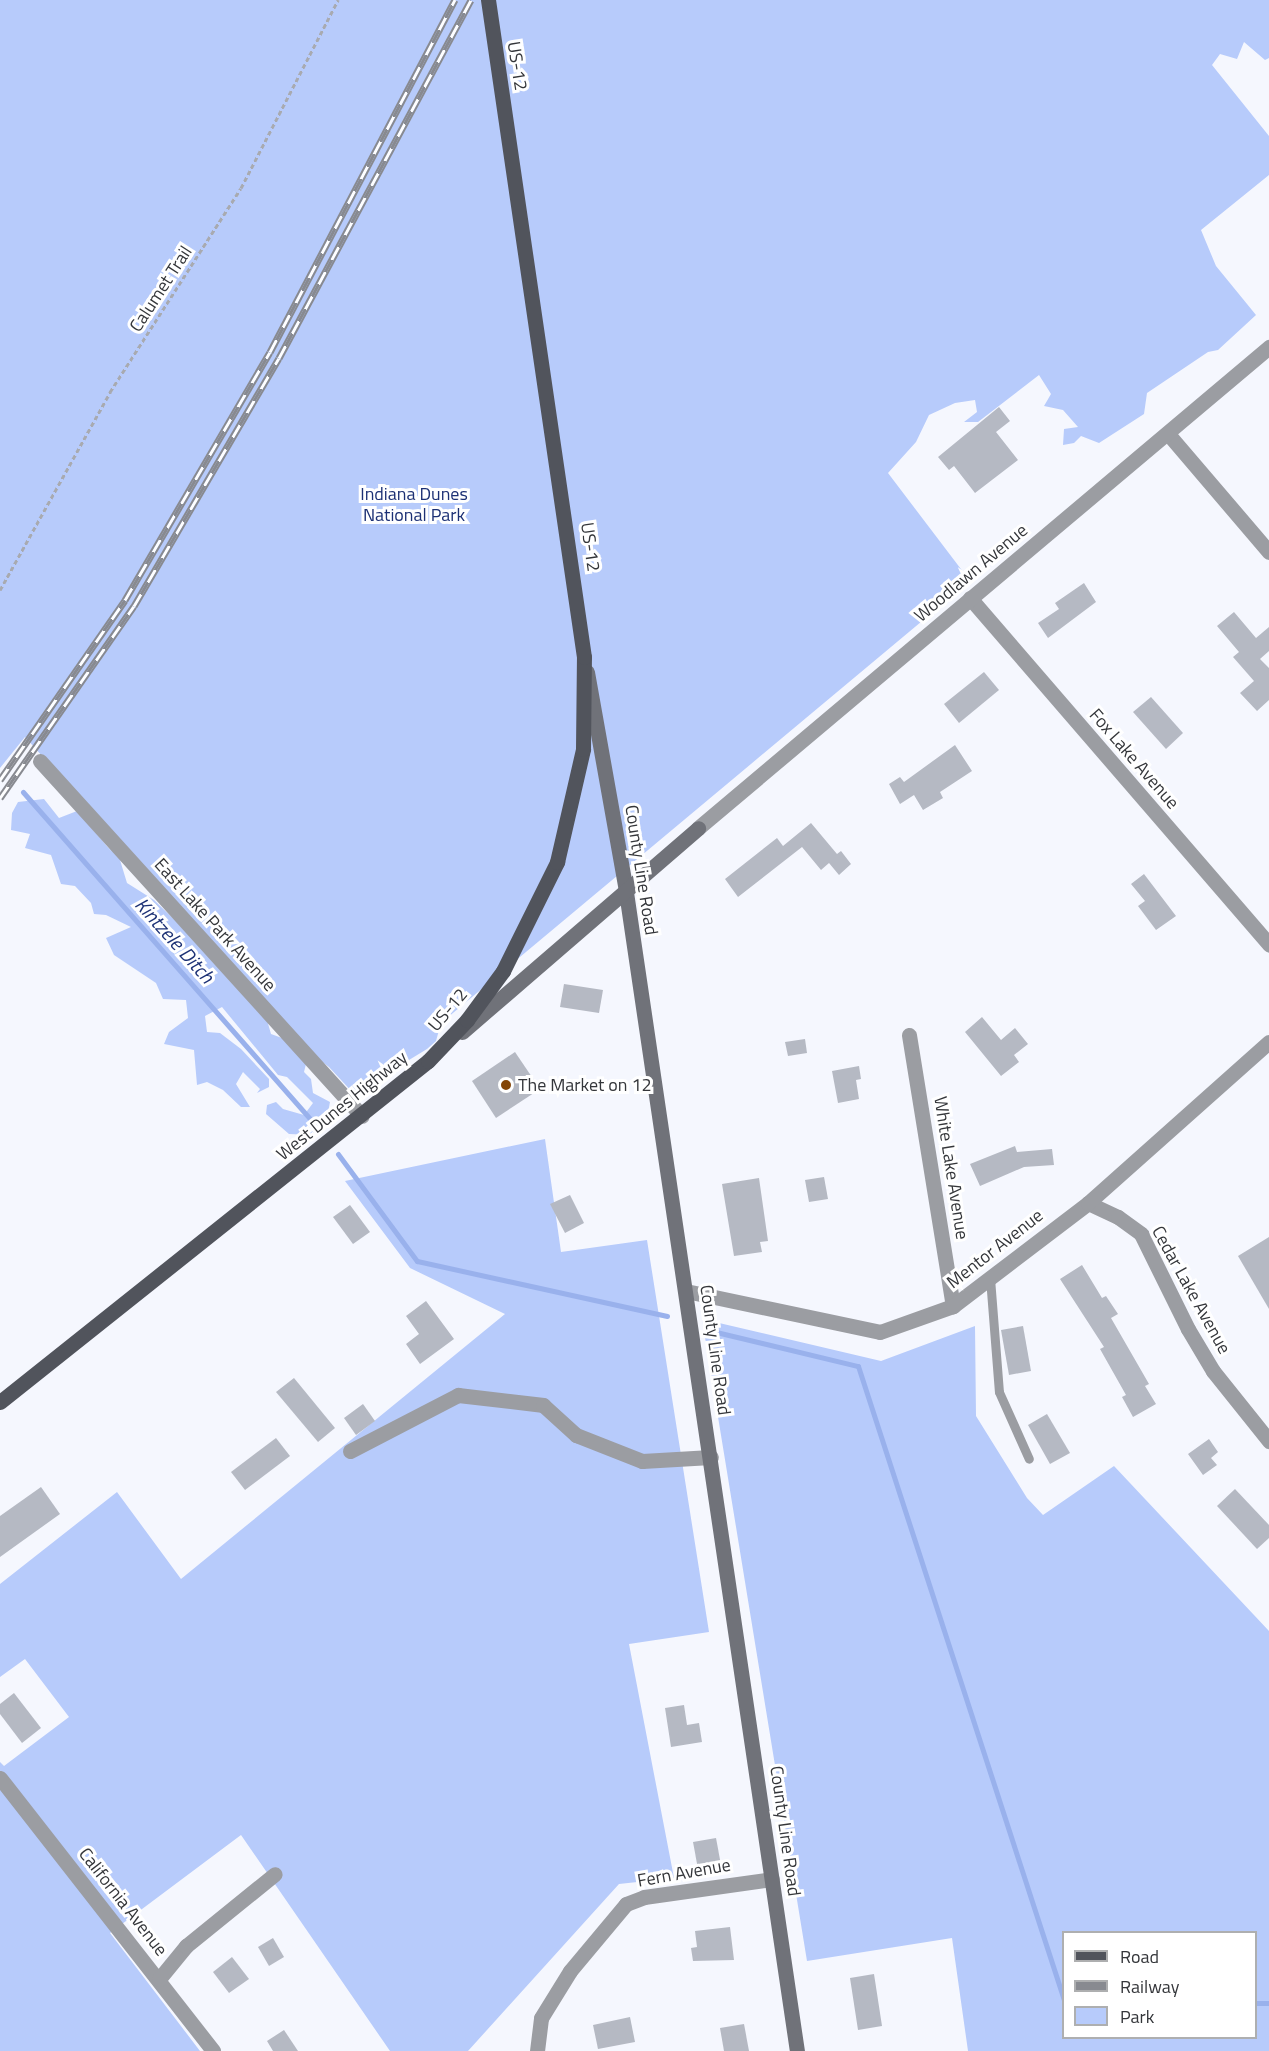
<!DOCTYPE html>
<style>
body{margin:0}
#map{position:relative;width:1269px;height:2051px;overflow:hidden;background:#f5f7fe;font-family:"Titillium Web",sans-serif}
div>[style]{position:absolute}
.green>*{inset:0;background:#b7cbfb}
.stream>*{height:5px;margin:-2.5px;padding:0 2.5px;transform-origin:2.5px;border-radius:2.5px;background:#99b1ec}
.building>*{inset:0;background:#b5b9c3}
.path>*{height:3px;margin-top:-1.5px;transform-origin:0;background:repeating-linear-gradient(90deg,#a8aab0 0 4.5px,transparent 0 7.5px)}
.lane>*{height:9px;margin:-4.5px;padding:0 4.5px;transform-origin:4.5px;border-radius:4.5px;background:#9b9da2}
.street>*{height:15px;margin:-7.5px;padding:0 7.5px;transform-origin:7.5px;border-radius:7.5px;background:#9b9da2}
.secondary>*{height:15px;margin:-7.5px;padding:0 7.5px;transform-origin:7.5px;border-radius:7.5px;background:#707279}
.primary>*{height:15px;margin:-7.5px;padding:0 7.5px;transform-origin:7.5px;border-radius:7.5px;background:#51545c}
.rail>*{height:7px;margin-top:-3.5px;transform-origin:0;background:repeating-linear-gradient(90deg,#fff 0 14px,#888a90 0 28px);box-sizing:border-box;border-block:2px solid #888a90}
.dots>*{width:16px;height:16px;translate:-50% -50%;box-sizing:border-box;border:3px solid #fff;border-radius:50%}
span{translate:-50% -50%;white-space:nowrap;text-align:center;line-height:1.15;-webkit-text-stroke:6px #fff;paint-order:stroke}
.street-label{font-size:18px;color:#34363a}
.park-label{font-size:18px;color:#1c3074}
.poi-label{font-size:18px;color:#34363a}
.left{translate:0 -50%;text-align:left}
.water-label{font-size:20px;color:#1d3276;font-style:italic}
.legend{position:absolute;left:1062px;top:1931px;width:195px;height:108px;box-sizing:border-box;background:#fff;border:2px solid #aeafb0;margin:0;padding:8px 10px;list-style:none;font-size:18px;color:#34363a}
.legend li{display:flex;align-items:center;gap:12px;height:30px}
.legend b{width:30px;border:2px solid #aeafb0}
</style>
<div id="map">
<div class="green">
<div style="clip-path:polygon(evenodd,0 0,1269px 0,1269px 58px,1265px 60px,1244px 42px,1237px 59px,1220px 54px,1212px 65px,1269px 136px,1269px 175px,1201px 230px,1216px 266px,1256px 315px,1218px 350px,1208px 352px,1147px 393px,1144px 414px,1099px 443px,1081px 436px,1074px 443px,1063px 445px,1064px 429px,1078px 427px,1063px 410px,1044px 406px,1051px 394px,1039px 375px,978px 422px,964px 422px,977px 412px,975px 400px,955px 403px,929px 415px,916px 442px,888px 473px,970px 581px,441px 1023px,436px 1041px,427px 1049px,409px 1060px,398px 1059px,355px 1095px,329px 1067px,267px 1020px,271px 1034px,282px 1038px,306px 1064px,304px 1072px,311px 1079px,313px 1093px,330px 1102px,326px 1123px,312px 1135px,289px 1134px,266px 1114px,267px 1105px,276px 1102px,283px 1109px,304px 1115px,313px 1103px,287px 1077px,278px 1075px,222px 1007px,205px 1016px,207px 1032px,220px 1033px,241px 1049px,269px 1079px,269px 1087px,257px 1093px,260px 1089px,243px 1072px,236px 1084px,250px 1107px,241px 1107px,223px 1090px,207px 1082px,197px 1085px,194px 1050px,164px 1044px,169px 1032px,188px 1018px,186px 1000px,163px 999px,156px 983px,114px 955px,106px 938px,131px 927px,106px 915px,94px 914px,91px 903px,75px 886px,61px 884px,51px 855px,25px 848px,30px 834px,11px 830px,12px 813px,18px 802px,44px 799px,59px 818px,77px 811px,112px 852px,60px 776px,25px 737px,0 768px,0 0,120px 860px,184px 929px,154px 900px,127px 883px,120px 860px)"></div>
<div style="clip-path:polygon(545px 1139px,561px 1252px,647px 1240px,709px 1632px,629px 1644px,674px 1878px,619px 1884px,468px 2051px,390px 2051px,241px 1835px,110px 1933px,200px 2051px,0 2051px,0 1762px,4px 1766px,69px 1717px,25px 1659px,0 1677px,0 1584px,117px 1492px,181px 1579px,505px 1314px,410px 1268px,345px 1181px)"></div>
<div style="clip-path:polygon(evenodd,702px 1319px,881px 1361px,975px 1326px,976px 1416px,1027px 1498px,1043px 1515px,1114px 1466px,1269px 1631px,1269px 2051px,968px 2051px,952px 1938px,807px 1961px,702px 1319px,1064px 1932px,1256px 1932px,1256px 2038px,1064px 2038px,1064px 1932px)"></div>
</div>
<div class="stream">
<div style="left:23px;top:792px;width:450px;rotate:48.7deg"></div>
<div style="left:338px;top:1154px;width:133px;rotate:53.6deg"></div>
<div style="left:417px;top:1261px;width:256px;rotate:12.4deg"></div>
<div style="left:716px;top:1332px;width:146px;rotate:13.5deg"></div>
<div style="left:858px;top:1366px;width:667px;rotate:72deg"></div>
<div style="left:1256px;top:2003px;width:13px"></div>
</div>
<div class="building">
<div style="clip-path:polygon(999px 407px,1010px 421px,996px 432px,1018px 460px,975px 493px,954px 466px,949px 470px,938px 457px)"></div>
<div style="clip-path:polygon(1084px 583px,1096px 602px,1048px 638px,1038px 623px,1059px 609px,1055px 603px)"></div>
<div style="clip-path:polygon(1234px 612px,1256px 638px,1269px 627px,1269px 651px,1260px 659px,1269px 668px,1269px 700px,1257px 711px,1240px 693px,1254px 681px,1233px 657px,1239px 652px,1217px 626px)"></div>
<div style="clip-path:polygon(984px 672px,999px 690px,959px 723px,944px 704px)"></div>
<div style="clip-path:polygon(1151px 697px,1183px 733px,1166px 749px,1133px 712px)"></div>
<div style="clip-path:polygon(955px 745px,972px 771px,940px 792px,943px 798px,923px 810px,914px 795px,900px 804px,889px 784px,900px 777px,904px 782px)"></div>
<div style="clip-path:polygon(811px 823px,837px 854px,841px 851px,851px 864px,839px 875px,829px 863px,821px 870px,802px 847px,738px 897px,725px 879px,777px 838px,783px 846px)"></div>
<div style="clip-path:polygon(1144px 874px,1176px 916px,1156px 930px,1138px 906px,1145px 901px,1131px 884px)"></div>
<div style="clip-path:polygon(564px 984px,603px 990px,599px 1013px,560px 1007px)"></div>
<div style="clip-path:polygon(982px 1017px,1001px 1040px,1015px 1028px,1028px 1044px,1014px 1055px,1019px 1062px,1001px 1076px,965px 1032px)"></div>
<div style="clip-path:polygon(805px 1039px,807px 1053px,788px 1056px,785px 1042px)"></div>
<div style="clip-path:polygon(515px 1052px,540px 1089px,496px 1118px,472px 1081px)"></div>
<div style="clip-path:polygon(859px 1066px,861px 1079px,856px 1080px,859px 1099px,838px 1103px,832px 1071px)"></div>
<div style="clip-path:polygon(1015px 1146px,1017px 1152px,1052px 1149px,1054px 1165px,1024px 1167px,980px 1186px,970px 1164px)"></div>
<div style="clip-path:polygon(824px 1177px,828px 1199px,809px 1202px,805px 1180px)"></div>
<div style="clip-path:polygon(759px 1178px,768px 1241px,760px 1242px,762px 1252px,734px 1256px,722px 1184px)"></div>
<div style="clip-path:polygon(570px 1195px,584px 1223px,565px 1233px,550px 1204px)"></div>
<div style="clip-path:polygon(350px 1205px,370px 1232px,353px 1244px,333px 1217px)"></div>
<div style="clip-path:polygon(1269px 1237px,1269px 1309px,1238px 1256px)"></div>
<div style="clip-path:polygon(1082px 1265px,1102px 1298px,1106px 1296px,1118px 1314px,1111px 1318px,1149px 1384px,1145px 1386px,1156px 1404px,1133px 1417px,1122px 1397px,1126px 1395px,1100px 1349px,1104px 1347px,1060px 1279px)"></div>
<div style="clip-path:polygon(426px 1301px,454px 1339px,420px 1364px,406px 1344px,419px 1334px,406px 1316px)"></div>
<div style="clip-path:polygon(1023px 1326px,1031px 1371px,1009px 1375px,1001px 1330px)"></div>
<div style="clip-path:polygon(294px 1378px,335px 1428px,318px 1442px,276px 1392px)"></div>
<div style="clip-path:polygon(363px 1404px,375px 1421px,356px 1435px,344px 1418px)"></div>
<div style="clip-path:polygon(1047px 1414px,1070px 1453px,1050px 1464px,1028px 1425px)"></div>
<div style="clip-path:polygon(276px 1438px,290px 1456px,245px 1490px,231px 1472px)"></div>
<div style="clip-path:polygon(1209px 1439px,1218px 1452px,1211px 1458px,1217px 1465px,1203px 1475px,1188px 1454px)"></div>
<div style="clip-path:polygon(41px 1487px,60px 1514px,0 1557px,0 1516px)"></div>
<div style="clip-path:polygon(1235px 1489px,1269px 1525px,1269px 1538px,1257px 1549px,1217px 1506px)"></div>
<div style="clip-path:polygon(14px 1693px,41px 1728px,22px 1743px,0 1714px,0 1704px)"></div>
<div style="clip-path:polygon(684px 1705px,687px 1725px,699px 1723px,702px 1742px,671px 1747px,665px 1708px)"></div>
<div style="clip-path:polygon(716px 1838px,721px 1865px,698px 1869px,693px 1842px)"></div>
<div style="clip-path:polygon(730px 1927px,734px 1960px,693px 1961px,691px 1948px,697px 1947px,695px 1931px)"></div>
<div style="clip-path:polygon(273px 1938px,284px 1957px,269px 1966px,258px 1947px)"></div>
<div style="clip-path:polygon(232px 1957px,249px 1979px,229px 1993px,213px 1972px)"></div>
<div style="clip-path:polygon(874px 1974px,882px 2026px,858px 2030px,850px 1978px)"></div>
<div style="clip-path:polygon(630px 2017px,635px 2042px,598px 2049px,593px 2025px)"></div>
<div style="clip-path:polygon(744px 2024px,749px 2051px,724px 2051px,720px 2028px)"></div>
<div style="clip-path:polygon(284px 2030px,298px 2051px,273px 2051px,267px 2041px)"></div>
</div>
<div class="path">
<div style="left:0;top:590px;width:227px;rotate:-60.9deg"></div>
<div style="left:110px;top:392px;width:242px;rotate:-57.3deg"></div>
<div style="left:241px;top:188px;width:212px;rotate:-62.7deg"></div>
</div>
<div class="lane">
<div style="left:990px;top:1278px;width:114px;rotate:85.5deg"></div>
<div style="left:999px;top:1392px;width:73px;rotate:65.9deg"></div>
</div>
<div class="street">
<div style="left:1169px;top:435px;width:154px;rotate:49.5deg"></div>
<div style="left:970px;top:598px;width:458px;rotate:49.2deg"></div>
<div style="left:40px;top:761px;width:479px;rotate:47.8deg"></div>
<div style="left:698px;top:828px;width:747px;rotate:-40.11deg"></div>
<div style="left:909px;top:1035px;width:275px;rotate:80.8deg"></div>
<div style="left:1088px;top:1203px;width:33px;rotate:25deg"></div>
<div style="left:1118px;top:1217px;width:29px;rotate:36deg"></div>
<div style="left:1141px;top:1234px;width:106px;rotate:63.7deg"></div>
<div style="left:1188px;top:1329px;width:49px;rotate:59.2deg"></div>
<div style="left:1213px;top:1371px;width:90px;rotate:51.3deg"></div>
<div style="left:686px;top:1291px;width:198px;rotate:11.9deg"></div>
<div style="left:880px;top:1332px;width:77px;rotate:-19.6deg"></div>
<div style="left:953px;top:1306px;width:170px;rotate:-37.3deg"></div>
<div style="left:1088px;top:1203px;width:242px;rotate:-41.7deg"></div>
<div style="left:350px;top:1451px;width:122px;rotate:-27.4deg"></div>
<div style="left:458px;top:1395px;width:86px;rotate:6.7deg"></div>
<div style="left:543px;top:1405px;width:45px;rotate:42.3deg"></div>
<div style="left:576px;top:1435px;width:71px;rotate:21.5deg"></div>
<div style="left:642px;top:1461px;width:69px;rotate:-3.3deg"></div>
<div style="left:0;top:1778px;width:346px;rotate:52deg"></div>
<div style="left:159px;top:1979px;width:43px;rotate:-50.7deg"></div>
<div style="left:186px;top:1946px;width:114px;rotate:-39deg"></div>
<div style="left:537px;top:2051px;width:33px;rotate:-83deg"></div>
<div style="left:541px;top:2018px;width:55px;rotate:-58.3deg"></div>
<div style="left:570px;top:1971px;width:87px;rotate:-50.1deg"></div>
<div style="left:626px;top:1904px;width:19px;rotate:-21deg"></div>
<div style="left:644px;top:1897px;width:129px;rotate:-8deg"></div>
</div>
<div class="secondary">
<div style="left:587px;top:672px;width:223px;rotate:79.9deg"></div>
<div style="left:626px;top:892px;width:1172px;rotate:81.61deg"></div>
<div style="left:462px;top:1032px;width:312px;rotate:-40.8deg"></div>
</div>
<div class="primary">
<div style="left:0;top:1402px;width:547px;rotate:-38.55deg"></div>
<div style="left:428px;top:1061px;width:57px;rotate:-46.4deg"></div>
<div style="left:467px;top:1020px;width:61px;rotate:-53.7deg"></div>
<div style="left:503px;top:971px;width:122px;rotate:-63.6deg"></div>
<div style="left:557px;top:862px;width:116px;rotate:-77deg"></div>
<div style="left:583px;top:749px;width:92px;rotate:-89.4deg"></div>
<div style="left:584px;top:657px;width:664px;rotate:-98.31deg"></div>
</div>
<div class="rail">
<div style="left:0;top:780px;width:219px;rotate:-55.2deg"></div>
<div style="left:125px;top:600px;width:287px;rotate:-59.7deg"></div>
<div style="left:270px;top:352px;width:398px;rotate:-62.3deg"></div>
<div style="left:0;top:798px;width:234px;rotate:-55.1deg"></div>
<div style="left:134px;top:606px;width:287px;rotate:-59.7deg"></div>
<div style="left:279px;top:358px;width:406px;rotate:-61.8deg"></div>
</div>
<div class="dots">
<div style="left:506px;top:1085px;background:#834506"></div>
</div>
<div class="street-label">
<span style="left:517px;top:66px;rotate:81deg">US-12</span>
<span style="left:161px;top:289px;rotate:-57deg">Calumet Trail</span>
<span style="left:590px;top:547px;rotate:82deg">US-12</span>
<span style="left:971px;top:573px;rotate:-40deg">Woodlawn Avenue</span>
<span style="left:1134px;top:759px;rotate:49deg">Fox Lake Avenue</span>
<span style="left:641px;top:870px;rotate:81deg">County Line Road</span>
<span style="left:215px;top:925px;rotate:48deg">East Lake Park Avenue</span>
<span style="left:448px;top:1010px;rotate:-50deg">US-12</span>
<span style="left:342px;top:1106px;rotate:-39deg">West Dunes Highway</span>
<span style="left:951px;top:1168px;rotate:81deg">White Lake Avenue</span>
<span style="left:995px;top:1249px;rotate:-38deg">Mentor Avenue</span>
<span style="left:1191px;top:1290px;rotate:61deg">Cedar Lake Avenue</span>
<span style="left:715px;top:1350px;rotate:82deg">County Line Road</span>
<span style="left:785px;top:1831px;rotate:82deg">County Line Road</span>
<span style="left:684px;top:1873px;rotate:-10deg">Fern Avenue</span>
<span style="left:123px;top:1902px;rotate:52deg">California Avenue</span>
</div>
<div class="park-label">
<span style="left:414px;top:505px">Indiana Dunes<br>National Park</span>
</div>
<div class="poi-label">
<span class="left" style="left:518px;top:1085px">The Market on 12</span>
</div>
<div class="water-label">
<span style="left:175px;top:940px;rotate:48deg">Kintzele Ditch</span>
</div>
<ul class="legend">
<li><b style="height:8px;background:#51545c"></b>Road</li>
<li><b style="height:8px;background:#888a90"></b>Railway</li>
<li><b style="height:16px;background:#b7cbfb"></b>Park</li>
</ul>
</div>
